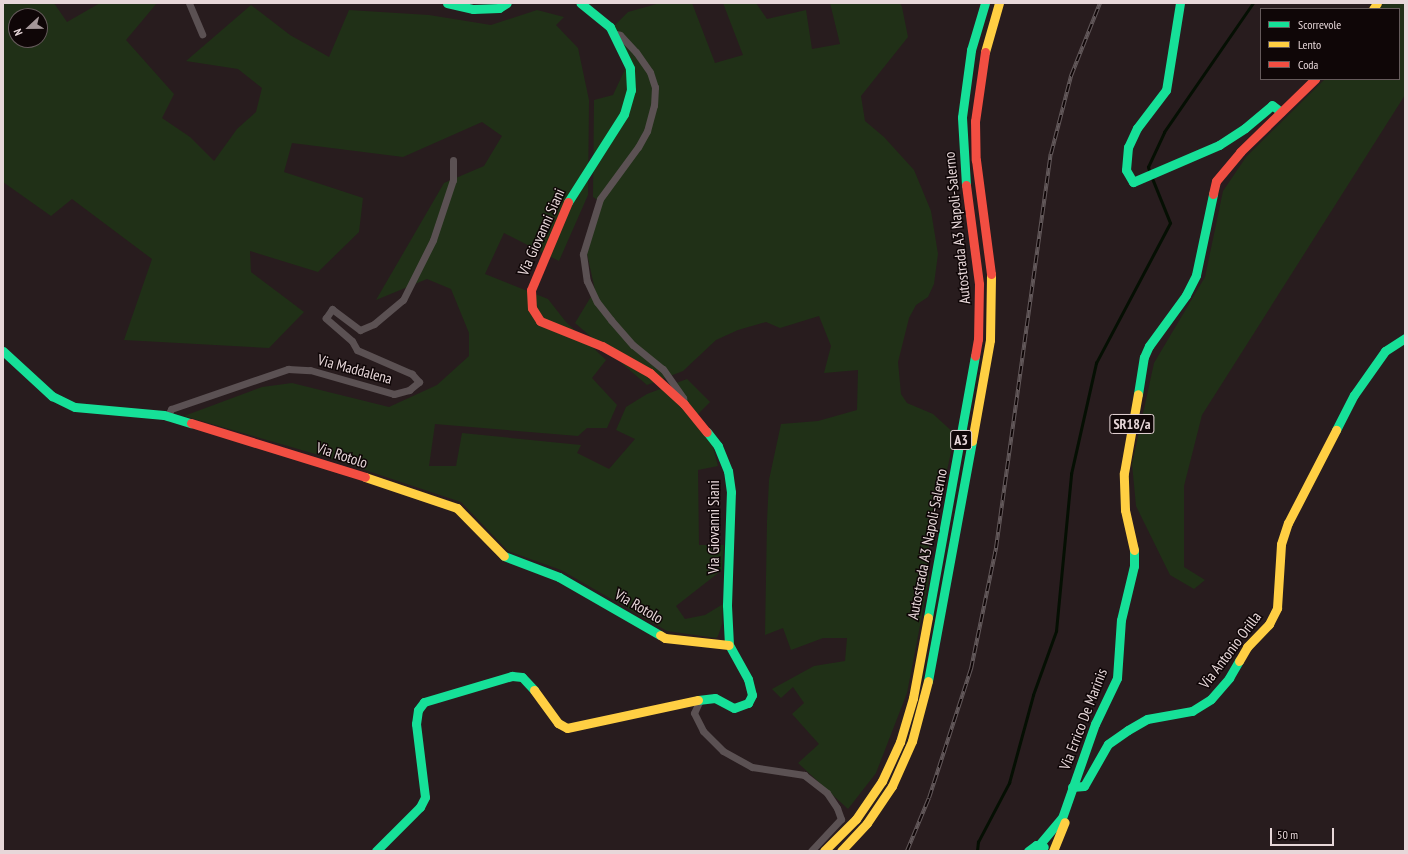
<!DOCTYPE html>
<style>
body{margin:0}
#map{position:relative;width:1408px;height:854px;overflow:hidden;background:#281c1e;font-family:"PT Sans Narrow",sans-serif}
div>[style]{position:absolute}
.green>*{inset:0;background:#203017}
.stream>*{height:2.5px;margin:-1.25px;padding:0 1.25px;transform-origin:1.25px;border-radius:1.25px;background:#050f03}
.street>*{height:7px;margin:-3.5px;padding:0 3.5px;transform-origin:3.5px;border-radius:3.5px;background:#5b5153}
.fast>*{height:9px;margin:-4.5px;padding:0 4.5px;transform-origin:4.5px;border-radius:4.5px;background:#16e098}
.slow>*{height:9px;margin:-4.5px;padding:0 4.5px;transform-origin:4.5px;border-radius:4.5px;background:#ffcf43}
.jam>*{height:9px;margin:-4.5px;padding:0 4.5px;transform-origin:4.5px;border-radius:4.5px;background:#f24e42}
.rail>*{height:4px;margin-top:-2px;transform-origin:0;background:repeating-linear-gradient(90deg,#0f0607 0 8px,#63595b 0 16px);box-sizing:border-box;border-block:1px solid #63595b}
span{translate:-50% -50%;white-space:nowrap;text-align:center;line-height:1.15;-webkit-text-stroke:3px #0f0607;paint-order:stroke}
.shield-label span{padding:1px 3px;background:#0f0607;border:1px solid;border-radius:3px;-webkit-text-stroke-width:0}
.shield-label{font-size:14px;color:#e7d7d9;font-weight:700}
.street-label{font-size:15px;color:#e7d7d9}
.frame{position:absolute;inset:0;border:4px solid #e7d7d9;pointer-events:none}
.legend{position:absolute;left:1260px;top:8px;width:140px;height:72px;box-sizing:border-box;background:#0f0607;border:1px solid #655a5b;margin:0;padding:5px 7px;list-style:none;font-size:12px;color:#e7d7d9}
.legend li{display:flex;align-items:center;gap:8px;height:20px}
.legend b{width:20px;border:1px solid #655a5b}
.north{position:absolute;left:8px;top:8px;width:40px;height:40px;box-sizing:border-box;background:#0f0607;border:1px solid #655a5b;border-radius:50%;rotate:248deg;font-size:11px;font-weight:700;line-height:16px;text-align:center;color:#e7d7d9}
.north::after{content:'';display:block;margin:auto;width:14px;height:18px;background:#a49698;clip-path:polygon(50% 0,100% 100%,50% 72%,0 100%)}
.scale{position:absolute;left:1270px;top:828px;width:64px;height:18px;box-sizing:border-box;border:2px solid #e7d7d9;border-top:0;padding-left:5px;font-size:12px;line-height:14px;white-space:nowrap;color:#e7d7d9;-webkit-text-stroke:3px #0f0607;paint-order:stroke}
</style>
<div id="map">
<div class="green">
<div style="clip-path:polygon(evenodd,3px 3px,54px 3px,67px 22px,100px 3px,157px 3px,126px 40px,174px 94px,162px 118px,190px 137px,214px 161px,237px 129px,256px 112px,262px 88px,238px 69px,186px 61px,251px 5px,290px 35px,329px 57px,349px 10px,429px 15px,491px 25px,537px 10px,564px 17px,556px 25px,578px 48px,589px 100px,588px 195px,559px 261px,504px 233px,485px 274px,548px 299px,566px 322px,606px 360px,592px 378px,617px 405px,607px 428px,587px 428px,578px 436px,435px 424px,429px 466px,456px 466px,462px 433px,581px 445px,577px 453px,609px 469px,635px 439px,616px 430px,626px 407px,647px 394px,687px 379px,710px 402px,692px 420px,713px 447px,718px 466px,698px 470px,699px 545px,724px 545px,722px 570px,676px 606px,685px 619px,705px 615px,723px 604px,722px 624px,718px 636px,716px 638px,667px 631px,561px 570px,508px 551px,461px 502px,329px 458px,184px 416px,262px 387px,292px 383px,389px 407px,437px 385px,469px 356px,469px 333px,451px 289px,427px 279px,376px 300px,444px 183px,484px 166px,502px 136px,482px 122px,403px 157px,292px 143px,284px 172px,363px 198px,359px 232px,318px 272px,250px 251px,251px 272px,304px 312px,269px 348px,124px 340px,152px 259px,72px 199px,51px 216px,3px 182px,3px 3px,16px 16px,40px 16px,40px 40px,16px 40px,16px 16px)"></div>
<div style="clip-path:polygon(660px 3px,692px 3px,715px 63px,743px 55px,723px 3px,756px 3px,767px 19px,806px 10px,812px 49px,840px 44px,830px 3px,900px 3px,902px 7px,908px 37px,861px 96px,865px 121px,884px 137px,914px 170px,931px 211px,938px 254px,934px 284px,928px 297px,916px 305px,909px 318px,898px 362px,901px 394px,907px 403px,933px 414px,955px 434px,942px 493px,934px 505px,929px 547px,929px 579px,907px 693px,876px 773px,848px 809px,798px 763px,819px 744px,792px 714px,804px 703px,793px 687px,781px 698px,772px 689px,814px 666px,845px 661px,847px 638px,823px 638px,791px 650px,783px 628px,765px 635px,767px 521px,769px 480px,781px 424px,818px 421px,857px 410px,858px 370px,824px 373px,831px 346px,819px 316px,780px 328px,766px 322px,738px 330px,716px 340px,683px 371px,647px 385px,575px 323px,595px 290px,587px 254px,602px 203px,593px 197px,594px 100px,613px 95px,628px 63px,614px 26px,628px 12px)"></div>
<div style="clip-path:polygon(1383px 3px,1405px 3px,1405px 95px,1202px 415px,1184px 486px,1184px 567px,1205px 580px,1194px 589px,1170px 575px,1136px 506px,1132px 464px,1154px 363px,1205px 277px,1223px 191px,1246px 157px,1325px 79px,1399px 79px,1399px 9px,1379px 9px)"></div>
</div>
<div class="stream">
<div style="left:1149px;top:171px;width:4px;rotate:-104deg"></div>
<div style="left:1148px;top:167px;width:38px;rotate:-65deg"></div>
<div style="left:1164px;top:132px;width:157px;rotate:-55.4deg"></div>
<div style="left:977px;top:851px;width:9px;rotate:-84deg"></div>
<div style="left:978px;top:842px;width:67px;rotate:-62.3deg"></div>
<div style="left:1009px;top:783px;width:91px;rotate:-74.7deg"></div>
<div style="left:1033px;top:695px;width:68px;rotate:-70.2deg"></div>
<div style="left:1056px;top:631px;width:158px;rotate:-84.5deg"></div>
<div style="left:1071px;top:474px;width:114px;rotate:-77.3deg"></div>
<div style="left:1096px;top:363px;width:158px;rotate:-62.1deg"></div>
<div style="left:1170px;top:223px;width:51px;rotate:-112deg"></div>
</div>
<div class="street">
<div style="left:189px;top:3px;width:34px;rotate:67deg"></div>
<div style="left:613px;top:33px;width:7px;rotate:16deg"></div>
<div style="left:620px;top:35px;width:23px;rotate:47deg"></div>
<div style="left:636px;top:52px;width:24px;rotate:55deg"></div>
<div style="left:650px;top:72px;width:16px;rotate:72deg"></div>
<div style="left:655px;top:87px;width:18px;rotate:93deg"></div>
<div style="left:654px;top:105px;width:27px;rotate:105deg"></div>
<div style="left:647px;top:131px;width:18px;rotate:119deg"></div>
<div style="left:638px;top:147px;width:64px;rotate:126.2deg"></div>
<div style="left:600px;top:199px;width:58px;rotate:107.2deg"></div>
<div style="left:583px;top:254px;width:27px;rotate:82deg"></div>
<div style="left:587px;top:281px;width:23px;rotate:65deg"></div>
<div style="left:597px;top:302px;width:23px;rotate:52deg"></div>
<div style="left:611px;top:320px;width:33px;rotate:49deg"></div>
<div style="left:633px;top:345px;width:38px;rotate:39deg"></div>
<div style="left:663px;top:369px;width:35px;rotate:55deg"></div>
<div style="left:683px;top:398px;width:5px;rotate:79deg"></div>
<div style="left:167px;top:417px;width:9px;rotate:-63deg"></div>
<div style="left:171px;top:409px;width:124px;rotate:-18.9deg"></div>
<div style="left:288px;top:369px;width:22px;rotate:3deg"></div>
<div style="left:310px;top:370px;width:87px;rotate:15.9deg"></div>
<div style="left:394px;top:394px;width:16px;rotate:-15deg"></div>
<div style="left:409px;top:390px;width:13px;rotate:-39deg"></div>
<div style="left:419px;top:382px;width:11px;rotate:-131deg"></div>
<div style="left:412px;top:374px;width:60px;rotate:-156.4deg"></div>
<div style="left:357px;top:350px;width:10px;rotate:-119deg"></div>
<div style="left:352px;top:341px;width:35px;rotate:-139deg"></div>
<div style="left:326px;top:318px;width:11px;rotate:-56deg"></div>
<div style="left:332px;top:309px;width:35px;rotate:37deg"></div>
<div style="left:360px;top:330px;width:15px;rotate:-23deg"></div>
<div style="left:374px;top:324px;width:38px;rotate:-40deg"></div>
<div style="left:403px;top:300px;width:67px;rotate:-63.4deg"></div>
<div style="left:433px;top:240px;width:63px;rotate:-71.6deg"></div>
<div style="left:453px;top:180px;width:20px;rotate:-90deg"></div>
<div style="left:700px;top:700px;width:14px;rotate:115deg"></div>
<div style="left:694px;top:713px;width:20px;rotate:63deg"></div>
<div style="left:703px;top:731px;width:28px;rotate:45deg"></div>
<div style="left:723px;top:751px;width:33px;rotate:29deg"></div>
<div style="left:752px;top:767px;width:53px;rotate:8.7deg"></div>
<div style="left:804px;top:775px;width:29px;rotate:38deg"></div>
<div style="left:827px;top:793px;width:18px;rotate:56deg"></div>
<div style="left:837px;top:808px;width:12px;rotate:70deg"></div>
<div style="left:841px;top:819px;width:44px;rotate:133.2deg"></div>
</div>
<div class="fast">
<div style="left:447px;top:3px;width:27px;rotate:13deg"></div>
<div style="left:473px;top:9px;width:26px;rotate:-2deg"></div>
<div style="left:499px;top:8px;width:9px;rotate:-32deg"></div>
<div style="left:1180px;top:3px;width:88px;rotate:99.1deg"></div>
<div style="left:1166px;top:90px;width:48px;rotate:127.3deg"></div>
<div style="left:1137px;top:128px;width:21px;rotate:115deg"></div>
<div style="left:1128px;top:147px;width:23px;rotate:95deg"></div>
<div style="left:1126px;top:170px;width:14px;rotate:60deg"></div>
<div style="left:1133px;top:182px;width:94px;rotate:-23.3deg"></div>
<div style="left:1219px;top:145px;width:31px;rotate:-33deg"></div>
<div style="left:1245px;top:128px;width:35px;rotate:-40deg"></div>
<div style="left:1272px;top:105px;width:11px;rotate:38deg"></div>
<div style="left:966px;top:185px;width:68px;rotate:-93.4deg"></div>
<div style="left:962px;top:117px;width:68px;rotate:-82.3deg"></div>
<div style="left:971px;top:50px;width:49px;rotate:-73.4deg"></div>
<div style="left:568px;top:202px;width:104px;rotate:-57.5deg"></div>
<div style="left:624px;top:114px;width:25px;rotate:-74deg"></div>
<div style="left:631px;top:90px;width:22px;rotate:-93deg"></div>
<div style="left:630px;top:68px;width:46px;rotate:-116deg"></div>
<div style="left:610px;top:27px;width:38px;rotate:-141deg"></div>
<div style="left:3px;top:351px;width:67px;rotate:42.6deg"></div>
<div style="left:52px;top:396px;width:25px;rotate:26deg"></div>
<div style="left:75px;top:407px;width:89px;rotate:5.1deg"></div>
<div style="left:164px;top:415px;width:28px;rotate:17deg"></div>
<div style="left:1138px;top:394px;width:37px;rotate:-81deg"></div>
<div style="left:1144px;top:357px;width:12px;rotate:-66deg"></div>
<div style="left:1149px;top:346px;width:63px;rotate:-54deg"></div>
<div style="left:1186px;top:295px;width:22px;rotate:-63deg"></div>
<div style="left:1196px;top:275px;width:83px;rotate:-78.1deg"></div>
<div style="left:1336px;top:430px;width:39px;rotate:-63deg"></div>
<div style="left:1354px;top:395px;width:54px;rotate:-54.8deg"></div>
<div style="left:1385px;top:351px;width:24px;rotate:-33deg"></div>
<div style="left:504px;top:556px;width:59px;rotate:20.9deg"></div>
<div style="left:559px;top:577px;width:116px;rotate:29.9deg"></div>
<div style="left:928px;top:617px;width:265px;rotate:-79.8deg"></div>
<div style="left:928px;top:681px;width:244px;rotate:-79.6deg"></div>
<div style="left:698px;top:700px;width:17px;rotate:-7deg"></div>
<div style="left:715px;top:698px;width:21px;rotate:28deg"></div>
<div style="left:734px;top:708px;width:15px;rotate:-20deg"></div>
<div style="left:748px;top:703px;width:9px;rotate:-63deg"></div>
<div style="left:752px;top:695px;width:16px;rotate:-104deg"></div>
<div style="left:748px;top:679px;width:39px;rotate:-119deg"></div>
<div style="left:729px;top:645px;width:40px;rotate:-92.9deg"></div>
<div style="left:727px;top:605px;width:113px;rotate:-88deg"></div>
<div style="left:731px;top:492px;width:21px;rotate:-98deg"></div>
<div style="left:728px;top:471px;width:27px;rotate:-112deg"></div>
<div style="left:718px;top:446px;width:18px;rotate:-128deg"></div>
<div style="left:1072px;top:787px;width:12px;rotate:-5deg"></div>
<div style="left:1084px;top:786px;width:48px;rotate:-60.3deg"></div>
<div style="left:1108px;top:744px;width:24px;rotate:-35deg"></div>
<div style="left:1128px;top:730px;width:22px;rotate:-30deg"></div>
<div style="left:1147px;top:719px;width:46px;rotate:-10.1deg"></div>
<div style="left:1192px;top:711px;width:22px;rotate:-32deg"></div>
<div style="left:1211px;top:699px;width:28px;rotate:-49deg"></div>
<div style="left:1229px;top:678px;width:20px;rotate:-60deg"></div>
<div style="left:1039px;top:845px;width:35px;rotate:-50deg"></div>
<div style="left:1062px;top:818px;width:100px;rotate:-70.7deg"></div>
<div style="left:1095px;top:724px;width:51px;rotate:-64.4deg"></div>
<div style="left:1117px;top:678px;width:58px;rotate:-86.1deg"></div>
<div style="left:1121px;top:620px;width:56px;rotate:-76.5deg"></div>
<div style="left:1134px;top:566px;width:16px;rotate:-90deg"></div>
<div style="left:376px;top:851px;width:62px;rotate:-45deg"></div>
<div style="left:420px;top:807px;width:11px;rotate:-63deg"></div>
<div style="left:425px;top:797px;width:74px;rotate:-97deg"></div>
<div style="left:416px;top:724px;width:14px;rotate:-82deg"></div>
<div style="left:418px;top:710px;width:10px;rotate:-53deg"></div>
<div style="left:424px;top:702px;width:92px;rotate:-16.5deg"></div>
<div style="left:512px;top:676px;width:10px;rotate:6deg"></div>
<div style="left:522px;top:677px;width:18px;rotate:47deg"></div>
<div style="left:1028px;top:851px;width:10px;rotate:-37deg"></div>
<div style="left:1036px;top:845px;width:8px;rotate:14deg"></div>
</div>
<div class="slow">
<div style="left:1373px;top:9px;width:7px;rotate:-56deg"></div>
<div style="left:985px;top:52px;width:51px;rotate:-74.1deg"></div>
<div style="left:972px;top:441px;width:103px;rotate:-79.9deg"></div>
<div style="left:990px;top:340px;width:66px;rotate:-89.1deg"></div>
<div style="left:365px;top:477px;width:97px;rotate:18.6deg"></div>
<div style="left:457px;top:508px;width:67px;rotate:45.6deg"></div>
<div style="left:1134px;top:550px;width:41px;rotate:-102.7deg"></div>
<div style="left:1125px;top:510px;width:37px;rotate:-92deg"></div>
<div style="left:1124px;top:473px;width:80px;rotate:-80deg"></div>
<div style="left:660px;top:635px;width:6px;rotate:31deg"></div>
<div style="left:665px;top:638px;width:64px;rotate:6.2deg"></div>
<div style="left:1239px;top:661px;width:16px;rotate:-60deg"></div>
<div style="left:1247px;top:647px;width:32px;rotate:-46deg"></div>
<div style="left:1269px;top:624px;width:18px;rotate:-63deg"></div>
<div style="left:1277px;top:608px;width:64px;rotate:-86.4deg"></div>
<div style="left:1281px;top:544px;width:22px;rotate:-72deg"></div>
<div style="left:1288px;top:523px;width:105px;rotate:-62.7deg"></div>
<div style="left:534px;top:690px;width:41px;rotate:54deg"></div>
<div style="left:558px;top:723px;width:10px;rotate:29deg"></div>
<div style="left:567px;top:728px;width:134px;rotate:-12.1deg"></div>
<div style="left:824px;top:851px;width:45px;rotate:-45deg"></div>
<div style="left:856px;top:819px;width:46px;rotate:-55.6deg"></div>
<div style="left:882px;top:781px;width:43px;rotate:-65.2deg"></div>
<div style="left:900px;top:742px;width:46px;rotate:-73.5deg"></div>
<div style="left:913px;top:698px;width:82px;rotate:-79.5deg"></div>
<div style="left:841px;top:851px;width:38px;rotate:-47deg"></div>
<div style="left:867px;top:823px;width:45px;rotate:-56deg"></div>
<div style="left:892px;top:786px;width:49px;rotate:-66deg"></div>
<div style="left:912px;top:741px;width:62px;rotate:-75.1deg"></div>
<div style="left:1053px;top:851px;width:31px;rotate:-68deg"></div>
</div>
<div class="jam">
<div style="left:985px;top:52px;width:70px;rotate:98.2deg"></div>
<div style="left:975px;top:121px;width:39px;rotate:89deg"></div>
<div style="left:976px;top:160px;width:115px;rotate:82.5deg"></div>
<div style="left:966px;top:185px;width:100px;rotate:82.5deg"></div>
<div style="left:979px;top:284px;width:55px;rotate:91deg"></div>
<div style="left:978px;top:339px;width:17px;rotate:100deg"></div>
<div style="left:1213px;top:194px;width:13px;rotate:-77deg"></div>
<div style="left:1216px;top:181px;width:38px;rotate:-50deg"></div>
<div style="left:1240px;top:152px;width:105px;rotate:-44.2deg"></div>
<div style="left:568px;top:202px;width:95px;rotate:112.8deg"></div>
<div style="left:531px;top:290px;width:18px;rotate:87deg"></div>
<div style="left:532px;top:308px;width:15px;rotate:58deg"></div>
<div style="left:540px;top:321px;width:67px;rotate:22deg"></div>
<div style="left:602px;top:346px;width:55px;rotate:29.4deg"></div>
<div style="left:650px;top:373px;width:46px;rotate:42.4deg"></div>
<div style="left:684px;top:404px;width:36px;rotate:51deg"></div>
<div style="left:191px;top:423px;width:182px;rotate:17.2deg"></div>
</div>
<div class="rail">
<div style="left:907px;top:851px;width:57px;rotate:-67.5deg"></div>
<div style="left:929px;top:798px;width:136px;rotate:-72deg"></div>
<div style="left:971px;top:669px;width:124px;rotate:-78.3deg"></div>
<div style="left:996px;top:548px;width:398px;rotate:-82.1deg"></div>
<div style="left:1051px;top:154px;width:81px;rotate:-75.6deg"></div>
<div style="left:1071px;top:76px;width:79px;rotate:-68.3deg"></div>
</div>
<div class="shield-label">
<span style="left:1132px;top:424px">SR18/a</span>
<span style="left:961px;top:440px">A3</span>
</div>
<div class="street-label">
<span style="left:957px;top:228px;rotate:-96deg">Autostrada A3 Napoli-Salerno</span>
<span style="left:541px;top:232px;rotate:-66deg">Via Giovanni Siani</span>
<span style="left:355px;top:369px;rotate:15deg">Via Maddalena</span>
<span style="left:342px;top:455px;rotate:18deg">Via Rotolo</span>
<span style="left:714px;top:527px;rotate:-90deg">Via Giovanni Siani</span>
<span style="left:927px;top:544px;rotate:-79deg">Autostrada A3 Napoli-Salerno</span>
<span style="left:639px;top:606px;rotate:30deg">Via Rotolo</span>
<span style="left:1230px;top:650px;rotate:-53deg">Via Antonio Orilla</span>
<span style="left:1083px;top:719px;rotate:-69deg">Via Errico De Marinis</span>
</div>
<div class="frame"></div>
<ul class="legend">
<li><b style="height:5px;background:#16e098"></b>Scorrevole</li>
<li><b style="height:5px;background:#ffcf43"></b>Lento</li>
<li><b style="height:5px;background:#f24e42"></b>Coda</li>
</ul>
<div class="north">N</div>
<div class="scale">50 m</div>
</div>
